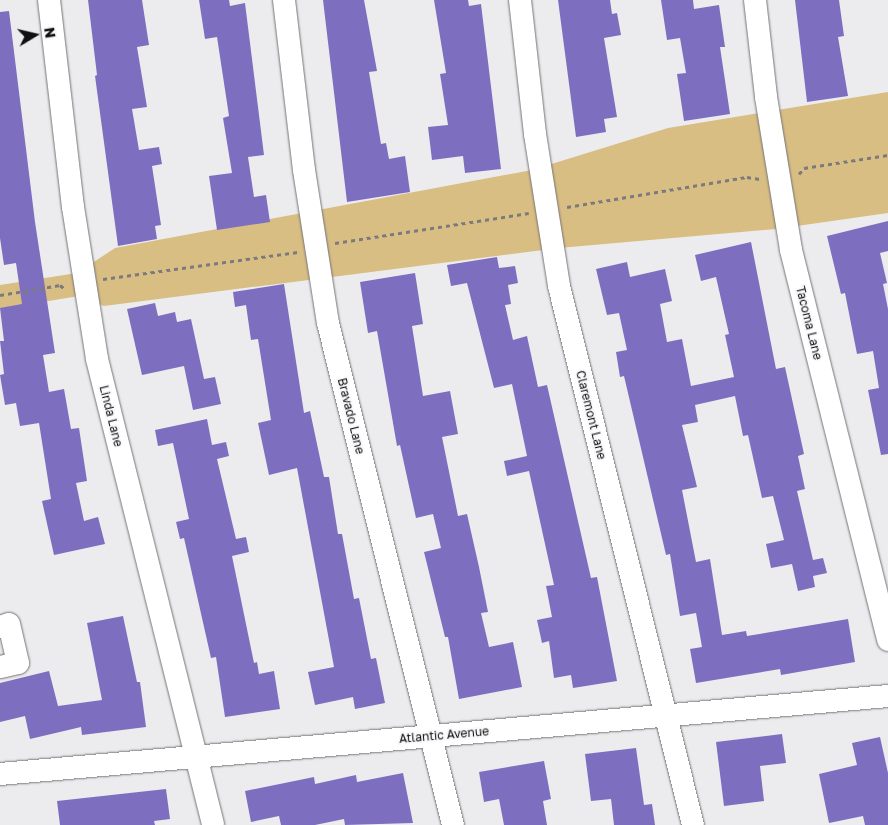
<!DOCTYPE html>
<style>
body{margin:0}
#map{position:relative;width:888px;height:825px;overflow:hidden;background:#ececef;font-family:"Golos Text",sans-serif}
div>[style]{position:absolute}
.green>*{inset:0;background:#d9be84}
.building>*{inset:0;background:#7e6ec0}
.path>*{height:3px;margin-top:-1.5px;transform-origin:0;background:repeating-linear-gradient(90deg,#7b7b7d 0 4px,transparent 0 8px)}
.roads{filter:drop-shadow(0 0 1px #747477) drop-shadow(0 0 1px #747477)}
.minor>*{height:22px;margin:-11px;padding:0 11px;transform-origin:11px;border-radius:11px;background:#fff}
span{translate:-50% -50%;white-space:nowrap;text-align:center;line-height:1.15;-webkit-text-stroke:4px #f9f9fc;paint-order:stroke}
.street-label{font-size:12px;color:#101011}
.north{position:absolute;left:10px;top:10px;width:50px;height:50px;-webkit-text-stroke:4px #f9f9fc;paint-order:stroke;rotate:81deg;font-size:14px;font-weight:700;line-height:20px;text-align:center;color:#101011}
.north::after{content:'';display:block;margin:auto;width:18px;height:22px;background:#101011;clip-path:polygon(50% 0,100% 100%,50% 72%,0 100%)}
</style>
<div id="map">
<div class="green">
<div style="clip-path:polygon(888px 92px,888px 213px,776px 229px,559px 248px,104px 306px,79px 296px,0 309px,0 285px,77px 273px,115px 248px,532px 170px,668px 128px)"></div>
</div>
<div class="building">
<div style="clip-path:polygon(88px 0,142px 0,149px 45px,137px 47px,147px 107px,132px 109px,139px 150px,159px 147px,162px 164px,152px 166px,161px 225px,155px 226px,157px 239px,118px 246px,95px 76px,97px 75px)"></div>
<div style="clip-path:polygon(199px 0,229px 0,230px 6px,245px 3px,264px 155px,248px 157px,254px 197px,266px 195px,270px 222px,217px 230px,209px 176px,232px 173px,223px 118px,229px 116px,217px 37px,205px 39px)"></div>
<div style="clip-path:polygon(323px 0,364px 0,377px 71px,369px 72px,381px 144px,386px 143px,389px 159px,405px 156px,410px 192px,347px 202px)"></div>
<div style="clip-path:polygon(434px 0,468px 0,469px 6px,481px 4px,501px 169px,465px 173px,463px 156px,432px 160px,428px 127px,448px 125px,440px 74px,446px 73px)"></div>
<div style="clip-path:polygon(558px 0,610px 0,612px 14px,617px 13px,621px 35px,604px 38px,617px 117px,604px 119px,606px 132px,576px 137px)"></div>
<div style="clip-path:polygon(661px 0,693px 0,694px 9px,719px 5px,725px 47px,720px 47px,730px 114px,684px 121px,677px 74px,686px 73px,680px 38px,667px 40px)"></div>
<div style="clip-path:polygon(795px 0,839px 0,844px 36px,838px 37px,848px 96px,807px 102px)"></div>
<div style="clip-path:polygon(9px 11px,35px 222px,55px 353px,43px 355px,49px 392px,64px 389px,71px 429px,79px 428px,87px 481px,76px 483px,84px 521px,98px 517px,105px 544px,54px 555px,42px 501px,51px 499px,39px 423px,20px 426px,16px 403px,5px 405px,0 375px,4px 374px,0 341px,4px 341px,0 308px,22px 304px,16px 263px,4px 265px,0 238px,0 12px)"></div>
<div style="clip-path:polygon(888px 221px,888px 251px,880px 253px,887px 283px,883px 284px,888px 309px,888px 454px,881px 455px,868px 390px,879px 388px,873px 351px,857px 354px,845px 293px,841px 294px,827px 236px)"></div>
<div style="clip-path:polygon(751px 242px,776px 369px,785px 367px,804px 454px,798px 456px,805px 489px,797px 491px,813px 560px,823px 558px,827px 573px,813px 576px,815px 587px,798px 591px,792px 564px,771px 568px,766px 544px,784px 540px,773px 496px,762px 498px,748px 435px,743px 436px,735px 396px,695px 405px,698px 422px,682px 425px,697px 487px,682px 490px,696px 562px,710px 559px,722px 635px,746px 631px,747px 636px,848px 619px,855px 662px,781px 675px,780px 669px,696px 683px,690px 649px,702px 647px,696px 613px,680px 616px,670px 554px,666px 555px,624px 376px,620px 377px,616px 352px,627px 350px,619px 313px,607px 315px,596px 269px,627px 262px,630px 277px,665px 269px,672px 301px,660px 304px,667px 342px,682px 339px,691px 386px,734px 377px,725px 335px,729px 334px,716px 277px,701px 281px,695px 255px)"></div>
<div style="clip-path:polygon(497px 257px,499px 268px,515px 266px,518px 283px,508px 285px,511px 304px,505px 305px,513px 340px,527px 336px,538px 387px,547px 385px,591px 578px,597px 577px,617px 681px,573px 688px,571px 675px,554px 678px,549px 641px,542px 643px,537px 620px,552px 617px,546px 586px,554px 585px,529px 471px,507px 476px,504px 461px,527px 456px,512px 384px,494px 388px,467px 283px,451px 286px,447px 265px)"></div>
<div style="clip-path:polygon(415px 273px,423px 324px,412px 326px,423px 396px,450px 391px,458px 434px,442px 437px,458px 516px,467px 514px,479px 567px,488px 612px,481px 613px,489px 647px,513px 642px,522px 687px,459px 699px,448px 637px,445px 637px,424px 552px,441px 548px,433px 514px,416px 518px,400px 445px,397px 446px,377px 331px,368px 333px,360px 282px)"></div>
<div style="clip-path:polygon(284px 284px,304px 413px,310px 411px,324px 477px,329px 477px,338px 534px,342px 534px,354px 599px,359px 598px,371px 659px,376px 658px,385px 703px,355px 709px,353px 697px,315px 705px,308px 672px,334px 667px,297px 468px,269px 475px,258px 423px,271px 420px,258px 339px,251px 340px,246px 305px,235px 307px,233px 292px)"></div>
<div style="clip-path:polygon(155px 303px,158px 316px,175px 312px,177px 322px,191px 319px,204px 379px,215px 377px,221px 404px,193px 410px,184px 366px,142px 375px,127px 309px)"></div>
<div style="clip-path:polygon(207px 419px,212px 445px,226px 442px,229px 456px,217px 459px,236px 539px,246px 537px,249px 552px,232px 556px,254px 663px,257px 662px,259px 674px,274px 671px,280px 709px,225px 717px,216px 657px,211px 658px,184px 538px,180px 539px,176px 522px,189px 519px,173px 443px,158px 446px,155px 430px)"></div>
<div style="clip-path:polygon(123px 616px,137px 682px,140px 682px,146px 727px,82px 735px,81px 727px,30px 739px,25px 716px,0 722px,0 683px,49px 671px,58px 706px,102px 700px,87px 623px)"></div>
<div style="clip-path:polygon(782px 734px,786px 763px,760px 766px,764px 801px,724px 806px,716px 742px)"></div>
<div style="clip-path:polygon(880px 737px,888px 773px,888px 825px,865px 825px,863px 816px,829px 823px,819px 774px,857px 765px,852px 743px)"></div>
<div style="clip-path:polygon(636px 748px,644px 805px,652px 804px,655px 825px,614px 825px,611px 799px,591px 801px,585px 754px)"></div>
<div style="clip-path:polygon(544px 761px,551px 799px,543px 801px,547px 825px,504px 825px,499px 799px,484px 802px,479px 772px)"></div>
<div style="clip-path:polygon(403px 773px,413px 823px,345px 825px,344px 819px,315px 825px,281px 825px,279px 816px,251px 822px,245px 791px,314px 777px,315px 784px,356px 775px,357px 782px)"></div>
<div style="clip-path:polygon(166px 789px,170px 819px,154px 821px,155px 825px,60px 825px,57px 801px)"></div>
</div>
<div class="path">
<div style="left:799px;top:174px;width:8px;rotate:-50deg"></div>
<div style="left:804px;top:168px;width:85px;rotate:-8.8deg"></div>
<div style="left:567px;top:207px;width:182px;rotate:-9.5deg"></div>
<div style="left:747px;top:177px;width:13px;rotate:9deg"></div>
<div style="left:335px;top:243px;width:196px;rotate:-8.8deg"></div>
<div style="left:103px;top:279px;width:197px;rotate:-7.9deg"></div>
<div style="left:0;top:295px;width:61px;rotate:-9.5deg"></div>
<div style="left:60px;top:285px;width:6px;rotate:39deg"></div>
</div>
<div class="roads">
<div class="minor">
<div style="left:49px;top:0;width:208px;rotate:83.4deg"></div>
<div style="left:73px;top:207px;width:154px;rotate:81deg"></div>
<div style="left:97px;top:359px;width:480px;rotate:76deg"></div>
<div style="left:284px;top:0;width:171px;rotate:83.3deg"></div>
<div style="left:304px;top:170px;width:155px;rotate:81.1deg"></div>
<div style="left:328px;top:323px;width:517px;rotate:76.02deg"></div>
<div style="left:520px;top:0;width:135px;rotate:83.6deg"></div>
<div style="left:535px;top:134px;width:154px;rotate:81deg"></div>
<div style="left:559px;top:286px;width:555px;rotate:76.04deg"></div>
<div style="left:755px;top:0;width:98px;rotate:83.5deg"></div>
<div style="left:766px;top:97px;width:155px;rotate:80.7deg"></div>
<div style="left:791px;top:250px;width:402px;rotate:76deg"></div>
<div style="left:0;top:627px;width:9px;rotate:-18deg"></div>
<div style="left:9px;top:624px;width:40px;rotate:77deg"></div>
<div style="left:18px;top:663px;width:18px;rotate:167deg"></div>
<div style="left:0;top:774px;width:891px;rotate:-5.02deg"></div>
</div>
</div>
<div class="street-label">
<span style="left:809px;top:323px;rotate:76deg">Tacoma Lane</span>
<span style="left:591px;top:415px;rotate:76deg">Claremont Lane</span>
<span style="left:111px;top:416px;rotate:76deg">Linda Lane</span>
<span style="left:351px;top:416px;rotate:76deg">Bravado Lane</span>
<span style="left:444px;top:735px;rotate:-5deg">Atlantic Avenue</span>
</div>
<div class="north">N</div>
</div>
